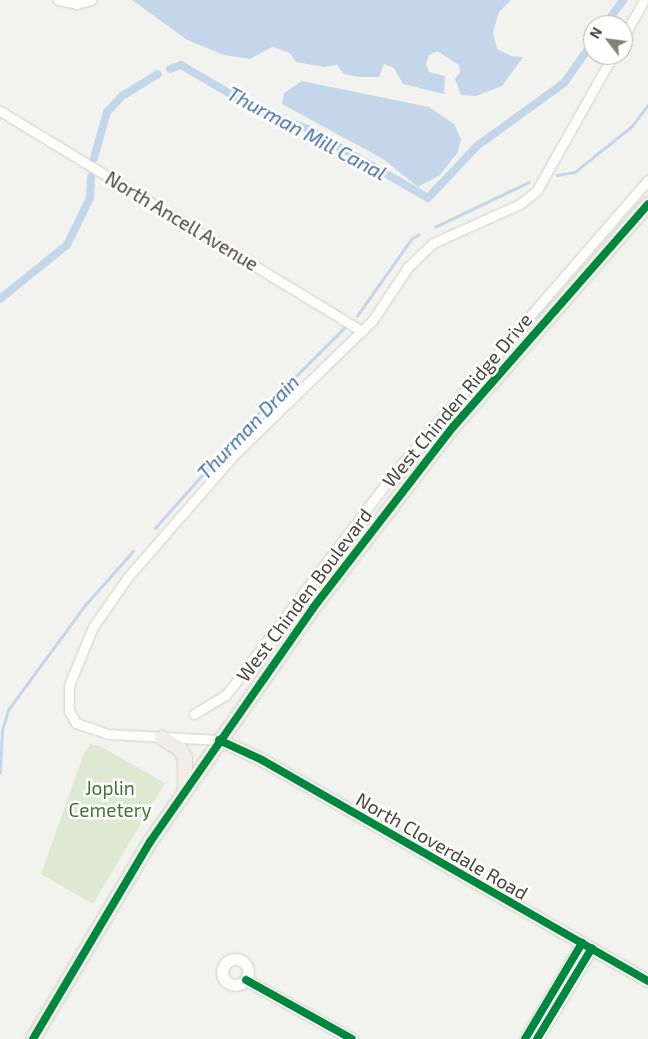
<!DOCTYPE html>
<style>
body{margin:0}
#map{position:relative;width:648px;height:1039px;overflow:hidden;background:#f2f2ee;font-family:"Exo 2",sans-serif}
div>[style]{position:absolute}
.green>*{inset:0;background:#ddead1}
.water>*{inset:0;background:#c4d7ea}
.stream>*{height:2.5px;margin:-1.25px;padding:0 1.25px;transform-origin:1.25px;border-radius:1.25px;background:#c4d7ea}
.canal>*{height:8px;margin:-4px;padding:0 4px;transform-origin:4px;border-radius:4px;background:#c4d7ea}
.roads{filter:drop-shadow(0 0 1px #d0cfcb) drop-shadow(0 0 1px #d0cfcb)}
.minor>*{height:9px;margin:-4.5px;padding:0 4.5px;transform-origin:4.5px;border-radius:4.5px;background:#fdfdfc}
.tertiary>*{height:11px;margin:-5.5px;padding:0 5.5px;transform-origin:5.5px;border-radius:5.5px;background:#fdfdfc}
.tertiary>.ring{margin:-5.5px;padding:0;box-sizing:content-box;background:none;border:11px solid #fdfdfc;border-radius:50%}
.secondary>*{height:12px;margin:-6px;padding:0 6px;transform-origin:6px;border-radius:6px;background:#f6f6f1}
.primary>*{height:14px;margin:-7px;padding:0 7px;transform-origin:7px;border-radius:7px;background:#f0efe7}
.cycleway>*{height:8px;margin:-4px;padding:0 4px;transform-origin:4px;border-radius:4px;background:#00873e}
span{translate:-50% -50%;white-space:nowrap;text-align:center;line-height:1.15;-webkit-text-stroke:5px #fff;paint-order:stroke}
.street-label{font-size:19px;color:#48443a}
.park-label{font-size:19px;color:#447334}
.water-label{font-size:20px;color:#406fa7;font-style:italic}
.north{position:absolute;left:583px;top:15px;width:50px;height:50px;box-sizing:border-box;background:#fff;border:1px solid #b6b4b0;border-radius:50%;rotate:300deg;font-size:14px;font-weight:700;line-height:20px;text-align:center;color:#48443a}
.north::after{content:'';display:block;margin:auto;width:18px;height:22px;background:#848179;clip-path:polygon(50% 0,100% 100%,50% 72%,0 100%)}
</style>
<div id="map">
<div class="green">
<div style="clip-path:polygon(90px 744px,100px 746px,165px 783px,93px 904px,41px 874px,84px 753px)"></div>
</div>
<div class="water">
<div style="clip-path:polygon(132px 0,511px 0,499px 12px,493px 32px,497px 49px,511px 56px,523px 57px,502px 86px,476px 96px,461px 95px,455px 79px,460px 72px,459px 65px,437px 51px,429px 55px,426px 64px,429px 72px,445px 76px,444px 94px,403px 84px,394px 68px,384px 64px,379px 77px,359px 77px,344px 74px,337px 65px,324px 67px,296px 62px,290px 53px,272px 47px,250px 59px,224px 55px,187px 40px)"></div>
<div style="clip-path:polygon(302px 81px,429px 107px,454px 124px,461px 139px,458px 152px,440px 175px,418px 187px,383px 159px,282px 104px,284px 93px)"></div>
</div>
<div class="stream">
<div style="left:557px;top:175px;width:18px;rotate:-9deg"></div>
<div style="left:575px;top:172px;width:73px;rotate:-38.9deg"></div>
<div style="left:632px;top:126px;width:26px;rotate:-53deg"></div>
<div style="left:435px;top:227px;width:104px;rotate:-25.6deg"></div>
<div style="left:357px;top:316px;width:95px;rotate:-54.8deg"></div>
<div style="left:412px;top:238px;width:7px;rotate:-27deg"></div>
<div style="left:155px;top:528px;width:135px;rotate:-48.3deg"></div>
<div style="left:245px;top:427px;width:140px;rotate:-45deg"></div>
<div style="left:0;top:773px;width:43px;rotate:-87.3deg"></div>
<div style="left:2px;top:730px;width:21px;rotate:-73deg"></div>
<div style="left:8px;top:710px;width:132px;rotate:-53.7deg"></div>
<div style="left:86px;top:604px;width:71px;rotate:-48.4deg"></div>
</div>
<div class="canal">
<div style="left:605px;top:25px;width:31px;rotate:-54deg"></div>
<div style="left:170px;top:69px;width:12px;rotate:-20deg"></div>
<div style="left:181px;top:65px;width:95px;rotate:30.3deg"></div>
<div style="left:263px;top:113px;width:48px;rotate:19.6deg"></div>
<div style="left:308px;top:129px;width:138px;rotate:29.9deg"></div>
<div style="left:428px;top:198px;width:71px;rotate:-46.7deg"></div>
<div style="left:477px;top:146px;width:107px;rotate:-35.9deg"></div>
<div style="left:564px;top:83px;width:50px;rotate:-54.7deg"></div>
<div style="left:94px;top:158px;width:48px;rotate:-74.2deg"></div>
<div style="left:107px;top:112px;width:22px;rotate:-47deg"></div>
<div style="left:122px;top:96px;width:42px;rotate:-31.4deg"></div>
<div style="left:0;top:299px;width:86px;rotate:-38.9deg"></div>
<div style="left:67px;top:245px;width:52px;rotate:-63.9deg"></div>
<div style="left:90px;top:198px;width:21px;rotate:-87deg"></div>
</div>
<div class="roads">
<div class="minor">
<div style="left:58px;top:0;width:19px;rotate:12deg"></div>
<div style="left:77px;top:4px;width:15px;rotate:-16deg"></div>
<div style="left:623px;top:38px;width:43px;rotate:-61.1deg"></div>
<div style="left:0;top:111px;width:424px;rotate:31.3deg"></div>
<div style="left:194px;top:714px;width:37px;rotate:-31deg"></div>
<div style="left:226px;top:695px;width:282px;rotate:-52.9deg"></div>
<div style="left:396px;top:470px;width:384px;rotate:-49deg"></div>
<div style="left:219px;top:740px;width:111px;rotate:-176.9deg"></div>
<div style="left:108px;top:734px;width:34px;rotate:-161deg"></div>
<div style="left:76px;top:723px;width:14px;rotate:-120deg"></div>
<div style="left:69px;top:711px;width:26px;rotate:-90deg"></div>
<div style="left:69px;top:685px;width:63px;rotate:-67.5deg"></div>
<div style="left:93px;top:627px;width:60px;rotate:-55.2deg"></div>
<div style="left:127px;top:578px;width:163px;rotate:-49deg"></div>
<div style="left:234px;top:455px;width:192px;rotate:-44.2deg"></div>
<div style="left:372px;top:321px;width:65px;rotate:-56.3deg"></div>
<div style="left:408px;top:267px;width:35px;rotate:-44deg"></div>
<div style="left:433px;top:243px;width:95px;rotate:-24.1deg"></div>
<div style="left:520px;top:204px;width:22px;rotate:-39deg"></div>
<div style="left:537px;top:190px;width:155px;rotate:-60.6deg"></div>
</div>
<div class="tertiary">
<div class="ring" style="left:222px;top:959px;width:15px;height:15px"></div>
<div style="left:246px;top:980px;width:121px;rotate:29.1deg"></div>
<div style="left:525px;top:1039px;width:112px;rotate:-59.3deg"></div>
<div style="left:537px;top:1039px;width:106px;rotate:-58.9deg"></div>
</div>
<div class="secondary">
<div style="left:219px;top:740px;width:47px;rotate:24.9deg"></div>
<div style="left:262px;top:760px;width:445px;rotate:29.8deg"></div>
</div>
<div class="primary">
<div style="left:162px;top:738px;width:22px;rotate:32deg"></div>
<div style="left:181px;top:750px;width:10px;rotate:66deg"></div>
<div style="left:185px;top:759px;width:31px;rotate:90deg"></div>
<div style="left:33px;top:1039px;width:229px;rotate:-59.3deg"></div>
<div style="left:150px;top:842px;width:285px;rotate:-55.1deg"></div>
<div style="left:313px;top:608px;width:229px;rotate:-52.3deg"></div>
<div style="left:453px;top:427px;width:296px;rotate:-48.8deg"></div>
</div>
</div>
<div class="cycleway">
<div style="left:219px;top:740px;width:47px;rotate:24.9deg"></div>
<div style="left:262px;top:760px;width:445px;rotate:29.8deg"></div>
<div style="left:246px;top:980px;width:121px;rotate:29.1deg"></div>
<div style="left:33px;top:1039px;width:229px;rotate:-59.3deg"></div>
<div style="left:150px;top:842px;width:285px;rotate:-55.1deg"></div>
<div style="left:313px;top:608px;width:229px;rotate:-52.3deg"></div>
<div style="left:453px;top:427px;width:296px;rotate:-48.8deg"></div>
<div style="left:525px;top:1039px;width:112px;rotate:-59.3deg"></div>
<div style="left:537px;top:1039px;width:106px;rotate:-58.9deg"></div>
</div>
<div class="street-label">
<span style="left:182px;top:221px;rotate:31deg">North Ancell Avenue</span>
<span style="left:457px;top:400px;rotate:-50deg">West Chinden Ridge Drive</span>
<span style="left:304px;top:595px;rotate:-53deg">West Chinden Boulevard</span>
<span style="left:442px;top:846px;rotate:30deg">North Cloverdale Road</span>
</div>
<div class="park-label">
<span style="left:110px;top:799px">Joplin<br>Cemetery</span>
</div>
<div class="water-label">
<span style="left:307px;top:133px;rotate:28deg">Thurman Mill Canal</span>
<span style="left:248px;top:427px;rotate:-46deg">Thurman Drain</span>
</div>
<div class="north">N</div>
</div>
